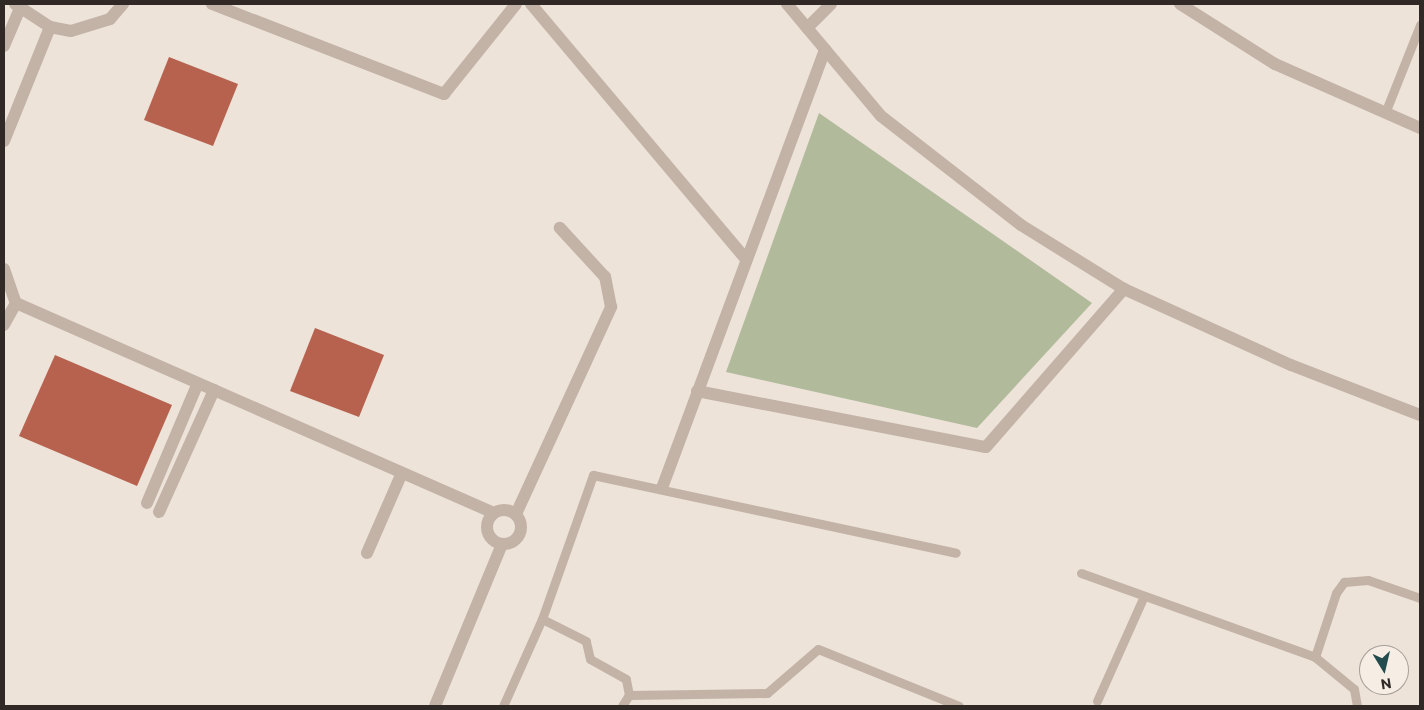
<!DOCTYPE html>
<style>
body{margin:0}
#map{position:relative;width:1424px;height:710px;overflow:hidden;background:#ede3d9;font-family:Commissioner,sans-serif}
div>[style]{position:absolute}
.green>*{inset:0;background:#b1ba9b}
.building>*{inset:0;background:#b6624f}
.service>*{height:9px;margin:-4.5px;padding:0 4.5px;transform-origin:4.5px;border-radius:4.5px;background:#c3b3a7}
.minor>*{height:12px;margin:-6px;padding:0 6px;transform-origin:6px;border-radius:6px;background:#c3b3a7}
.minor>.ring{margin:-6px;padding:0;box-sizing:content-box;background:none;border:12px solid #c3b3a7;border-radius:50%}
span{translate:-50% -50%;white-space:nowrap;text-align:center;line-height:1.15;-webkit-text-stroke:4.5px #f6ede5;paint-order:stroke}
.frame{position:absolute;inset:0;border:5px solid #312926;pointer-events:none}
.north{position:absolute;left:1359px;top:645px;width:50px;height:50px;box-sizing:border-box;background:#f6ede5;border:1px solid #a79f99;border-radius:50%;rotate:171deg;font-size:14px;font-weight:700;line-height:20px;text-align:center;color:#312926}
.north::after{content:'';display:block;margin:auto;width:18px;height:22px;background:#224c4d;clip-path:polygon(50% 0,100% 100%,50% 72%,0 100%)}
</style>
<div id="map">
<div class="green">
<div style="clip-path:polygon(819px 113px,1092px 303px,977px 428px,726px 372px)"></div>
</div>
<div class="building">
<div style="clip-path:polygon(169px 57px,238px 84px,213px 146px,144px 120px)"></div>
<div style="clip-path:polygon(315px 328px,384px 355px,359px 417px,290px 391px)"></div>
<div style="clip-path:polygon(55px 355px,172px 405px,137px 486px,19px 436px)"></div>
</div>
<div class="service">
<div style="left:1385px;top:113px;width:95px;rotate:-68.3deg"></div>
<div style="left:1081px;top:573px;width:249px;rotate:19.7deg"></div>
<div style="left:1315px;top:657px;width:50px;rotate:39.4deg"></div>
<div style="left:1354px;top:689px;width:17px;rotate:80deg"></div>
<div style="left:1315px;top:657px;width:67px;rotate:-71.8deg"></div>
<div style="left:1336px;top:593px;width:14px;rotate:-54deg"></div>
<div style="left:1344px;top:582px;width:24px;rotate:-5deg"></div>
<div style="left:1368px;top:580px;width:55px;rotate:19.1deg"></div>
<div style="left:629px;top:695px;width:138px;rotate:-0.8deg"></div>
<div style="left:767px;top:693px;width:67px;rotate:-40.8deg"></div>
<div style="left:818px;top:649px;width:152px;rotate:22deg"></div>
<div style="left:1097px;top:701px;width:115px;rotate:-65.9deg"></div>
<div style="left:503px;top:706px;width:95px;rotate:-65.9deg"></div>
<div style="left:622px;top:706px;width:13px;rotate:-58deg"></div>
<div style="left:629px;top:695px;width:16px;rotate:-101deg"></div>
<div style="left:626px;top:679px;width:41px;rotate:-150.9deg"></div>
<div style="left:590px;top:659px;width:18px;rotate:-103deg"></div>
<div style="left:586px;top:641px;width:49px;rotate:-153.4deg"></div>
<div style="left:542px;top:619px;width:153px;rotate:-70.5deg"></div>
<div style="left:593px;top:475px;width:371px;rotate:12.1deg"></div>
</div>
<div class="minor">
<div style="left:15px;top:4px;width:42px;rotate:33.3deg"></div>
<div style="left:50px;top:27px;width:21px;rotate:11deg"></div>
<div style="left:71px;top:31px;width:41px;rotate:-17.1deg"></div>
<div style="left:110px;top:19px;width:20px;rotate:-49deg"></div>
<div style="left:212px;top:4px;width:249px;rotate:21.2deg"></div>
<div style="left:444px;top:94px;width:115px;rotate:-51.3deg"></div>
<div style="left:531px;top:4px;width:332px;rotate:49.9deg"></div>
<div style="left:787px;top:4px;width:146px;rotate:50deg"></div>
<div style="left:881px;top:116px;width:177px;rotate:37.9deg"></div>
<div style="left:1021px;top:225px;width:121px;rotate:31.9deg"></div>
<div style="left:1124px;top:289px;width:183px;rotate:24.5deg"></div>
<div style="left:1291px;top:365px;width:138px;rotate:21.2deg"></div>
<div style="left:1180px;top:4px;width:112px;rotate:32.3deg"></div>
<div style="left:1275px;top:64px;width:158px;rotate:23.8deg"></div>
<div style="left:807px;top:28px;width:34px;rotate:-45deg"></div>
<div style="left:4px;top:46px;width:39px;rotate:-67deg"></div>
<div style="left:4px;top:141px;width:123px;rotate:-68deg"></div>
<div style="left:4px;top:269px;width:36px;rotate:71deg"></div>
<div style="left:16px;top:303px;width:25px;rotate:119deg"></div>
<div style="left:16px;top:303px;width:522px;rotate:23.72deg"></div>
<div style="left:697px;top:391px;width:294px;rotate:11deg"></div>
<div style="left:986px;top:447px;width:210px;rotate:-48.9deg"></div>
<div style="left:662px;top:488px;width:468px;rotate:-69.6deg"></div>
<div style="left:147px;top:503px;width:130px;rotate:-67deg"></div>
<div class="ring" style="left:487px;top:510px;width:22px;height:22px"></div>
<div style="left:159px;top:512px;width:134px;rotate:-65.7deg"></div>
<div style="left:516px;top:514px;width:228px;rotate:-65.3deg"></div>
<div style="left:611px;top:307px;width:31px;rotate:-101deg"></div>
<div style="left:605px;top:277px;width:67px;rotate:-132.6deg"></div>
<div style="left:367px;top:553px;width:87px;rotate:-66.4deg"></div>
<div style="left:435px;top:706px;width:175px;rotate:-67.5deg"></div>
</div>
<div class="frame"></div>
<div class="north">N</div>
</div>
